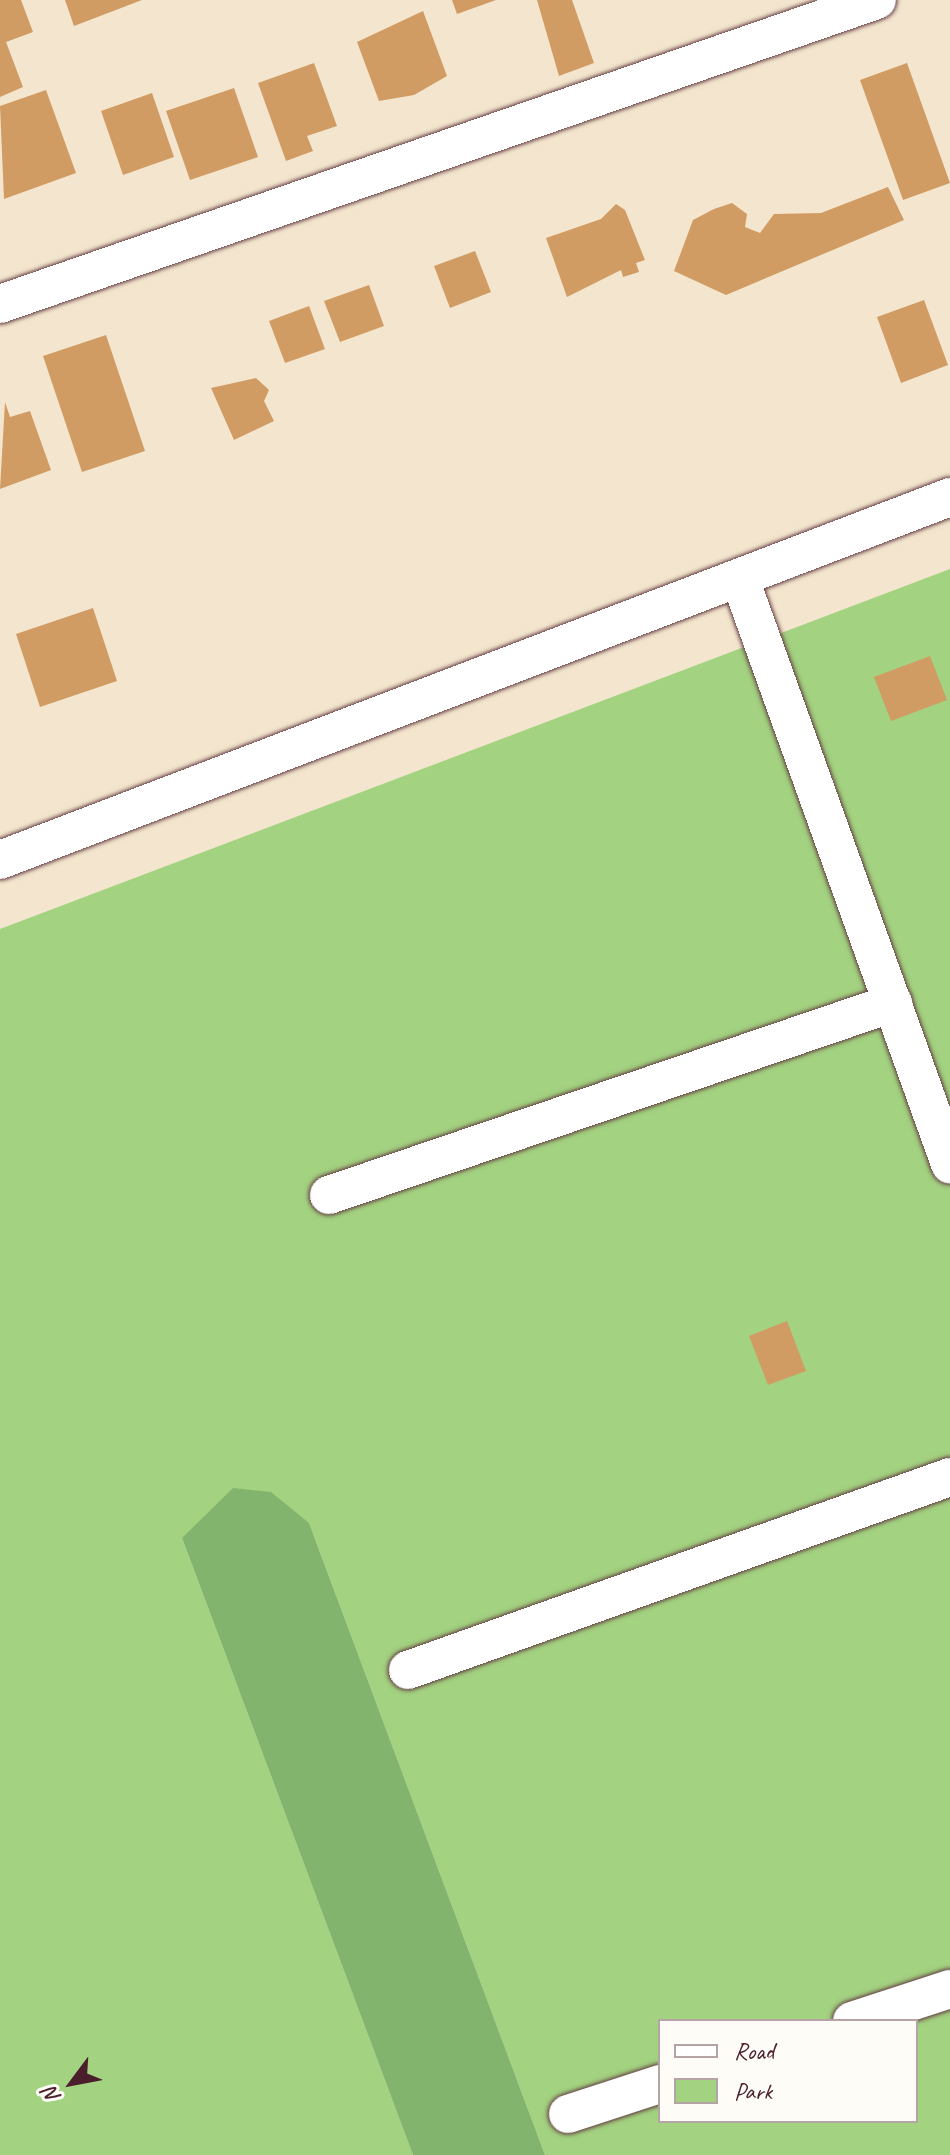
<!DOCTYPE html>
<style>
body{margin:0}
#map{position:relative;width:950px;height:2155px;overflow:hidden;background:#f4e6ce;font-family:Caveat,sans-serif}
div>[style]{position:absolute}
.green>*{inset:0;background:#a3d280}
.forest>*{inset:0;background:#82b46e}
.building>*{inset:0;background:#d19c64}
.roads{filter:drop-shadow(0 0 2px #643d43) drop-shadow(0 0 2px #643d43)}
.street>*{height:38px;margin:-19px;padding:0 19px;transform-origin:19px;border-radius:19px;background:#fff}
span{translate:-50% -50%;white-space:nowrap;text-align:center;line-height:1.15;-webkit-text-stroke:6px #fdfcf7;paint-order:stroke}
.legend{position:absolute;left:658px;top:2019px;width:260px;height:104px;box-sizing:border-box;background:#fdfcf7;border:2px solid #b5a4a5;margin:0;padding:10px 14px;list-style:none;font-size:24px;color:#4a1f2b}
.legend li{display:flex;align-items:center;gap:16px;height:40px}
.legend b{width:40px;border:2px solid #b5a4a5}
.north{position:absolute;left:32px;top:2043px;width:80px;height:80px;-webkit-text-stroke:6px #fdfcf7;paint-order:stroke;rotate:238deg;font-size:22px;font-weight:700;line-height:32px;text-align:center;color:#4a1f2b}
.north::after{content:'';display:block;margin:auto;width:28px;height:36px;background:#4a1f2b;clip-path:polygon(50% 0,100% 100%,50% 72%,0 100%)}
</style>
<div id="map">
<div class="green">
<div style="clip-path:polygon(evenodd,950px 569px,950px 2155px,545px 2155px,309px 1523px,182px 1538px,413px 2155px,0 2155px,0 929px,950px 569px,660px 2021px,916px 2021px,916px 2121px,660px 2121px,660px 2021px)"></div>
</div>
<div class="forest">
<div style="clip-path:polygon(233px 1488px,271px 1492px,309px 1523px,545px 2155px,413px 2155px,182px 1538px)"></div>
</div>
<div class="building">
<div style="clip-path:polygon(0 0,21px 0,33px 32px,6px 42px,23px 87px,0 97px)"></div>
<div style="clip-path:polygon(65px 0,142px 0,74px 26px)"></div>
<div style="clip-path:polygon(452px 0,496px 0,457px 14px)"></div>
<div style="clip-path:polygon(537px 0,572px 0,594px 63px,559px 76px)"></div>
<div style="clip-path:polygon(423px 11px,447px 76px,414px 95px,379px 101px,357px 42px)"></div>
<div style="clip-path:polygon(314px 63px,337px 126px,307px 136px,313px 151px,286px 161px,258px 83px)"></div>
<div style="clip-path:polygon(907px 63px,950px 183px,903px 200px,860px 80px)"></div>
<div style="clip-path:polygon(234px 88px,258px 157px,190px 180px,166px 111px)"></div>
<div style="clip-path:polygon(46px 90px,76px 173px,4px 199px,0 106px)"></div>
<div style="clip-path:polygon(152px 93px,174px 157px,123px 175px,101px 111px)"></div>
<div style="clip-path:polygon(888px 187px,904px 220px,726px 295px,674px 271px,693px 220px,714px 209px,732px 203px,747px 214px,745px 227px,760px 233px,774px 214px,821px 213px)"></div>
<div style="clip-path:polygon(616px 204px,625px 210px,645px 260px,636px 263px,639px 272px,623px 277px,621px 270px,567px 297px,546px 238px,601px 219px)"></div>
<div style="clip-path:polygon(475px 251px,491px 292px,450px 308px,434px 266px)"></div>
<div style="clip-path:polygon(369px 285px,384px 326px,340px 342px,324px 301px)"></div>
<div style="clip-path:polygon(924px 300px,948px 365px,901px 383px,877px 317px)"></div>
<div style="clip-path:polygon(309px 306px,325px 349px,285px 363px,269px 321px)"></div>
<div style="clip-path:polygon(106px 335px,145px 451px,82px 472px,43px 356px)"></div>
<div style="clip-path:polygon(256px 378px,269px 390px,264px 401px,274px 421px,234px 440px,211px 388px)"></div>
<div style="clip-path:polygon(5px 402px,10px 417px,30px 411px,51px 470px,0 489px)"></div>
<div style="clip-path:polygon(93px 608px,117px 681px,40px 707px,16px 634px)"></div>
<div style="clip-path:polygon(930px 656px,947px 700px,891px 721px,874px 677px)"></div>
<div style="clip-path:polygon(787px 1321px,806px 1371px,768px 1385px,749px 1336px)"></div>
</div>
<div class="roads">
<div class="street">
<div style="left:0;top:304px;width:928px;rotate:-19.12deg"></div>
<div style="left:740px;top:579px;width:622px;rotate:70.25deg"></div>
<div style="left:0;top:860px;width:1017px;rotate:-20.91deg"></div>
<div style="left:329px;top:1195px;width:596px;rotate:-18.8deg"></div>
<div style="left:408px;top:1670px;width:575px;rotate:-19.6deg"></div>
<div style="left:852px;top:2021px;width:103px;rotate:-18.1deg"></div>
<div style="left:568px;top:2114px;width:97px;rotate:-18.1deg"></div>
</div>
</div>
<ul class="legend">
<li><b style="height:10px;background:#fff"></b>Road</li>
<li><b style="height:22px;background:#a3d280"></b>Park</li>
</ul>
<div class="north">N</div>
</div>
